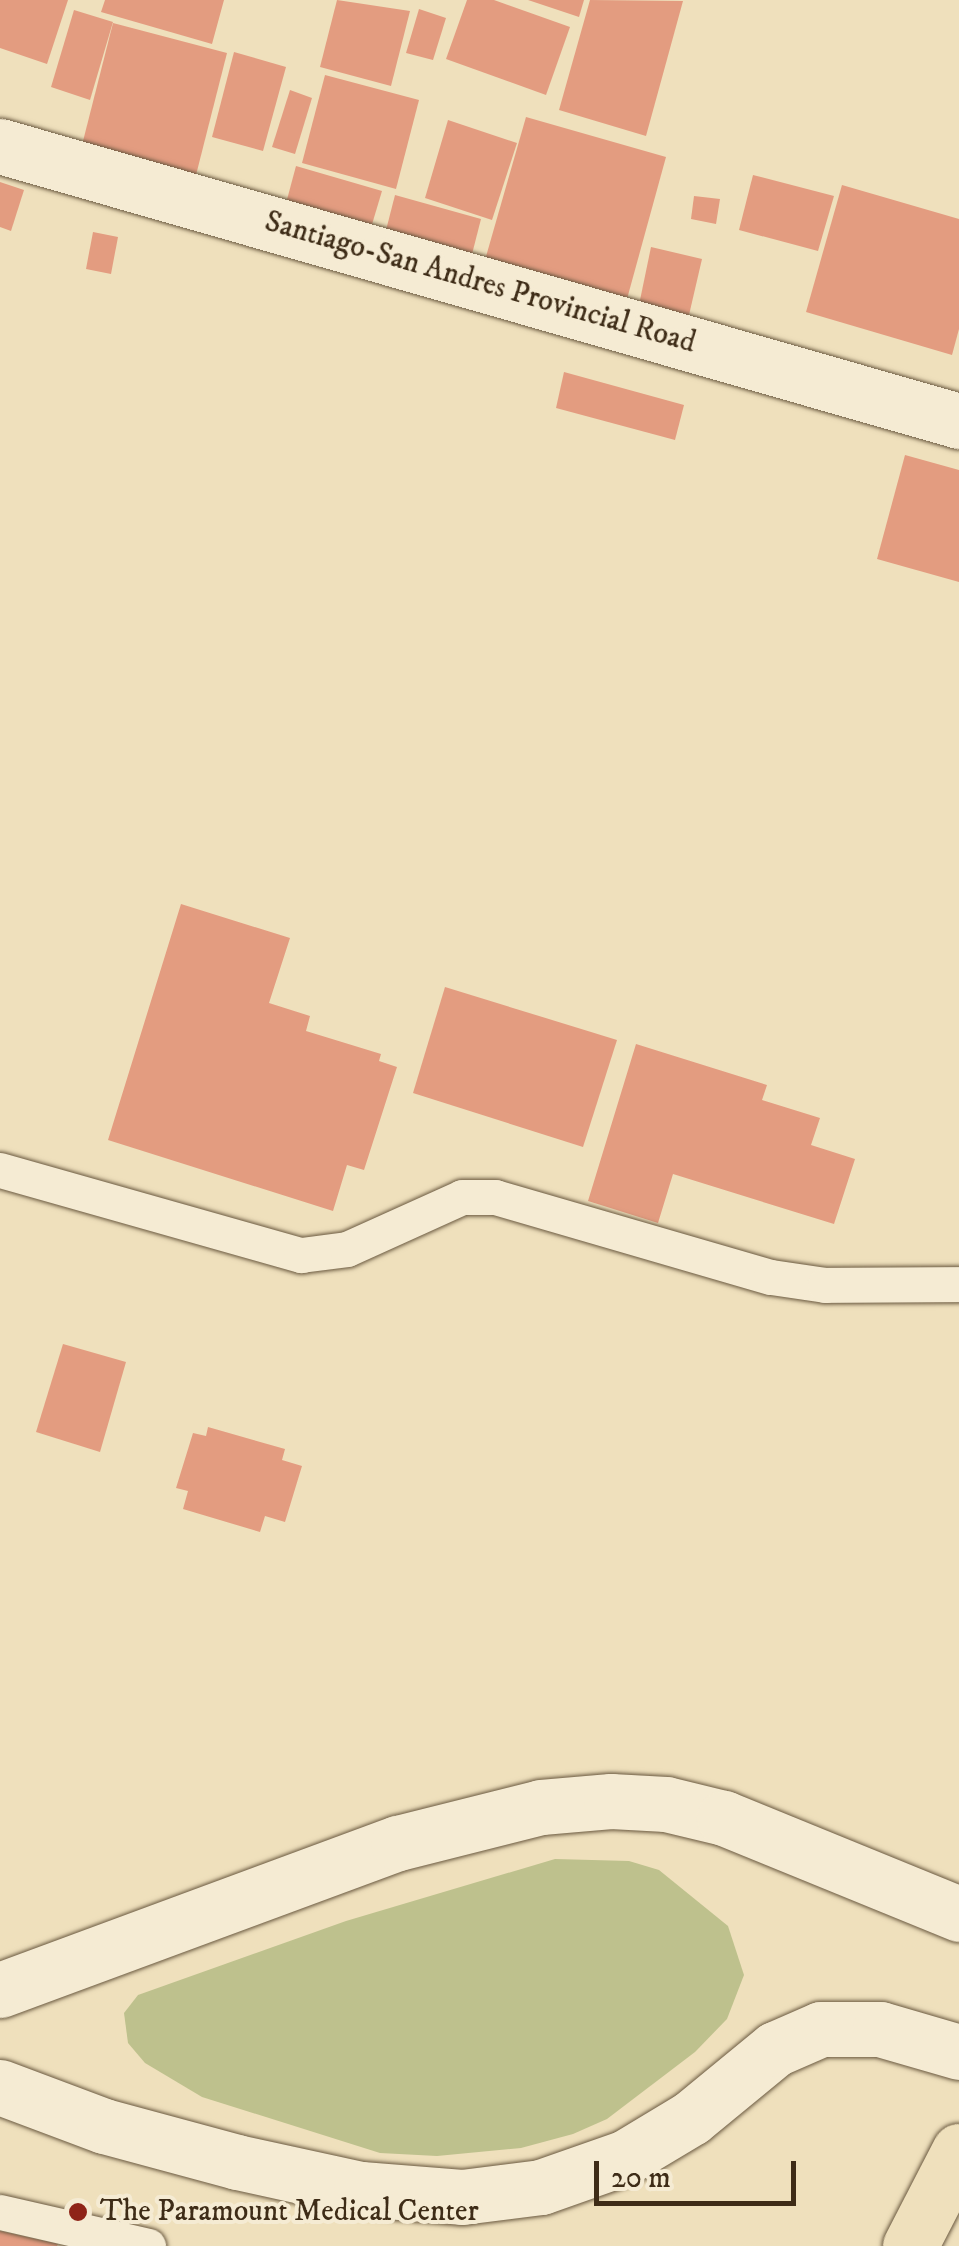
<!DOCTYPE html>
<style>
body{margin:0}
#map{position:relative;width:959px;height:2246px;overflow:hidden;background:#efe0bc;font-family:"IM FELL DW Pica",serif}
div>[style]{position:absolute}
.green>*{inset:0;background:#bec18d}
.building>*{inset:0;background:#e39c80}
.roads{filter:drop-shadow(0 0 2px #6a5940) drop-shadow(0 0 2px #6a5940)}
.service>*{height:35px;margin:-17.5px;padding:0 17.5px;transform-origin:17.5px;border-radius:17.5px;background:#f5ebd3}
.minor>*{height:55px;margin:-27.5px;padding:0 27.5px;transform-origin:27.5px;border-radius:27.5px;background:#f5ebd3}
.tertiary>*{height:55px;margin:-27.5px;padding:0 27.5px;transform-origin:27.5px;border-radius:27.5px;background:#f5ebd3}
.trunk>*{height:55px;margin:-27.5px;padding:0 27.5px;transform-origin:27.5px;border-radius:27.5px;background:#efe0bc}
.dots>*{width:28px;height:28px;translate:-50% -50%;box-sizing:border-box;border:5px solid #f5ebd3;border-radius:50%}
span{translate:-50% -50%;white-space:nowrap;text-align:center;line-height:1.15;-webkit-text-stroke:8px #f5ebd3;paint-order:stroke}
.street-label{font-size:30px;color:#3e2c17}
.poi-label{font-size:30px;color:#3e2c17}
.left{translate:0 -50%;text-align:left}
.scale{position:absolute;left:594px;top:2161px;width:202px;height:45px;box-sizing:border-box;border:5px solid #3e2c17;border-top:0;padding-left:12px;font-size:30px;line-height:35px;white-space:nowrap;color:#3e2c17;-webkit-text-stroke:8px #f5ebd3;paint-order:stroke}
</style>
<div id="map">
<div class="green">
<div style="clip-path:polygon(555px 1859px,629px 1861px,659px 1870px,728px 1926px,744px 1975px,727px 2019px,695px 2052px,607px 2119px,573px 2134px,521px 2148px,437px 2156px,380px 2153px,202px 2097px,145px 2063px,128px 2043px,124px 2013px,138px 1995px,346px 1921px)"></div>
</div>
<div class="building">
<div style="clip-path:polygon(0 0,68px 0,47px 64px,0 48px)"></div>
<div style="clip-path:polygon(105px 0,224px 0,212px 44px,101px 12px)"></div>
<div style="clip-path:polygon(337px 0,410px 11px,391px 86px,320px 67px)"></div>
<div style="clip-path:polygon(467px 0,494px 0,570px 27px,546px 95px,446px 59px)"></div>
<div style="clip-path:polygon(528px 0,584px 0,579px 17px)"></div>
<div style="clip-path:polygon(590px 0,683px 1px,646px 136px,559px 110px)"></div>
<div style="clip-path:polygon(419px 9px,446px 18px,433px 60px,406px 53px)"></div>
<div style="clip-path:polygon(74px 10px,113px 22px,90px 100px,51px 87px)"></div>
<div style="clip-path:polygon(113px 23px,227px 53px,195px 179px,81px 149px)"></div>
<div style="clip-path:polygon(234px 52px,286px 67px,263px 151px,212px 137px)"></div>
<div style="clip-path:polygon(325px 75px,419px 100px,396px 189px,302px 163px)"></div>
<div style="clip-path:polygon(290px 90px,312px 98px,295px 154px,272px 147px)"></div>
<div style="clip-path:polygon(526px 117px,666px 157px,627px 299px,485px 260px)"></div>
<div style="clip-path:polygon(448px 120px,517px 143px,492px 220px,425px 198px)"></div>
<div style="clip-path:polygon(296px 166px,382px 191px,370px 231px,285px 207px)"></div>
<div style="clip-path:polygon(753px 175px,834px 196px,818px 251px,739px 230px)"></div>
<div style="clip-path:polygon(0 182px,24px 190px,11px 231px,0 227px)"></div>
<div style="clip-path:polygon(842px 185px,959px 219px,959px 329px,952px 355px,806px 312px)"></div>
<div style="clip-path:polygon(395px 195px,481px 219px,470px 262px,384px 238px)"></div>
<div style="clip-path:polygon(694px 196px,720px 199px,716px 224px,691px 219px)"></div>
<div style="clip-path:polygon(93px 232px,118px 237px,111px 274px,86px 269px)"></div>
<div style="clip-path:polygon(651px 247px,702px 259px,689px 315px,639px 305px)"></div>
<div style="clip-path:polygon(564px 372px,684px 405px,675px 440px,556px 408px)"></div>
<div style="clip-path:polygon(905px 455px,959px 470px,959px 582px,877px 559px)"></div>
<div style="clip-path:polygon(181px 904px,290px 938px,269px 1003px,310px 1016px,306px 1031px,381px 1054px,379px 1061px,397px 1067px,364px 1170px,347px 1165px,333px 1211px,108px 1140px)"></div>
<div style="clip-path:polygon(445px 987px,617px 1040px,583px 1147px,413px 1093px)"></div>
<div style="clip-path:polygon(636px 1044px,767px 1085px,762px 1100px,820px 1118px,811px 1145px,855px 1159px,834px 1224px,673px 1174px,658px 1223px,588px 1201px)"></div>
<div style="clip-path:polygon(63px 1344px,126px 1362px,100px 1452px,36px 1432px)"></div>
<div style="clip-path:polygon(208px 1427px,285px 1449px,282px 1460px,302px 1466px,285px 1522px,265px 1516px,260px 1532px,183px 1509px,188px 1491px,176px 1488px,193px 1433px,206px 1436px)"></div>
<div style="clip-path:polygon(0 2231px,58px 2244px,57px 2246px,0 2246px)"></div>
</div>
<div class="roads">
<div class="service">
<div style="left:0;top:1170px;width:313px;rotate:15.8deg"></div>
<div style="left:301px;top:1255px;width:46px;rotate:-7.4deg"></div>
<div style="left:347px;top:1249px;width:126px;rotate:-24.3deg"></div>
<div style="left:462px;top:1197px;width:33px"></div>
<div style="left:495px;top:1197px;width:287px;rotate:16.2deg"></div>
<div style="left:771px;top:1277px;width:55px;rotate:8.4deg"></div>
<div style="left:825px;top:1285px;width:134px;rotate:-0.4deg"></div>
<div style="left:0;top:2212px;width:152px;rotate:12.9deg"></div>
</div>
<div class="minor">
<div style="left:0;top:1990px;width:424px;rotate:-20.3deg"></div>
<div style="left:398px;top:1843px;width:147px;rotate:-14.1deg"></div>
<div style="left:541px;top:1807px;width:70px;rotate:-4.9deg"></div>
<div style="left:611px;top:1801px;width:55px;rotate:3.1deg"></div>
<div style="left:666px;top:1804px;width:60px;rotate:13.6deg"></div>
<div style="left:724px;top:1818px;width:254px;rotate:22.2deg"></div>
<div style="left:0;top:2087px;width:111px;rotate:20.6deg"></div>
<div style="left:104px;top:2126px;width:138px;rotate:15.1deg"></div>
<div style="left:237px;top:2162px;width:127px;rotate:12.3deg"></div>
<div style="left:361px;top:2189px;width:101px;rotate:4.5deg"></div>
<div style="left:462px;top:2197px;width:80px;rotate:-7.2deg"></div>
<div style="left:541px;top:2187px;width:90px;rotate:-19.4deg"></div>
<div style="left:626px;top:2157px;width:76px;rotate:-31deg"></div>
<div style="left:691px;top:2118px;width:109px;rotate:-39.4deg"></div>
<div style="left:775px;top:2049px;width:50px;rotate:-23.5deg"></div>
<div style="left:821px;top:2029px;width:59px"></div>
<div style="left:880px;top:2029px;width:82px;rotate:16.2deg"></div>
</div>
<div class="tertiary">
<div style="left:0;top:146px;width:998px;rotate:16deg"></div>
</div>
<div class="trunk">
<div style="left:910px;top:2246px;width:107px;rotate:-62.7deg"></div>
</div>
</div>
<div class="dots">
<div style="left:78px;top:2212px;background:#8f2418"></div>
</div>
<div class="street-label">
<span style="left:480px;top:283px;rotate:16deg">Santiago-San Andres Provincial Road</span>
</div>
<div class="poi-label">
<span class="left" style="left:100px;top:2212px">The Paramount Medical Center</span>
</div>
<div class="scale">20 m</div>
</div>
